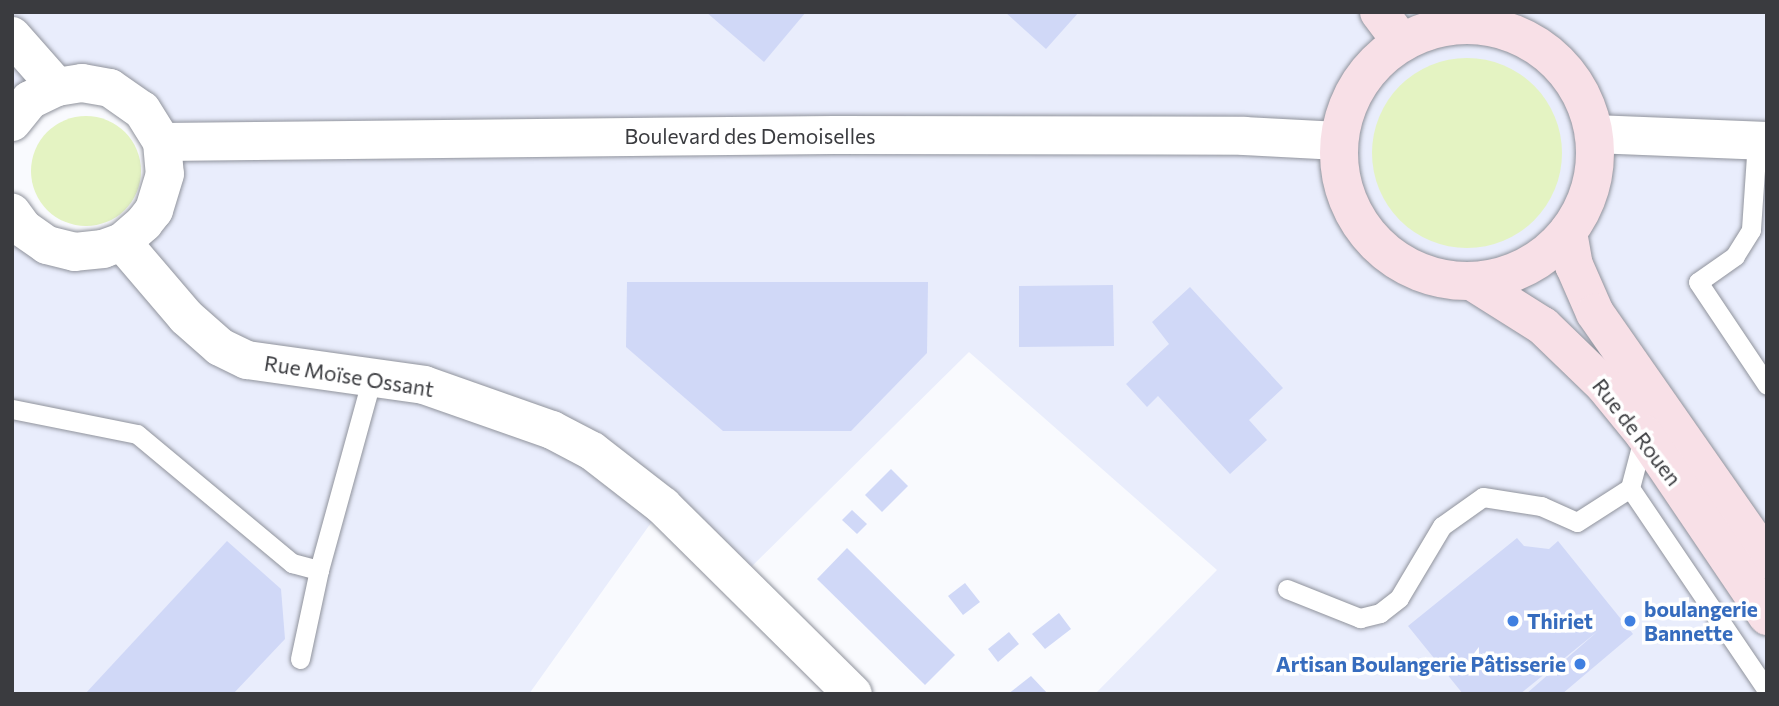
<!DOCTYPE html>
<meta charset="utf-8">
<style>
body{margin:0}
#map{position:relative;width:1779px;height:706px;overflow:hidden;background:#f9fafe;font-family:Commissioner,sans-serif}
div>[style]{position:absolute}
.built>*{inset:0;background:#e9edfc}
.green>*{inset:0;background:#e4f3c2}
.round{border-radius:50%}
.building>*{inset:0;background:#d0d8f7}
.roads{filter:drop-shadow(0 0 2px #90939c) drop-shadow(0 0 2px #90939c)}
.service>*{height:19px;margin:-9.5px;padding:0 9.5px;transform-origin:9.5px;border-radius:9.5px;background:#fff}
.minor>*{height:38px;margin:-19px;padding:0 19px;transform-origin:19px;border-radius:19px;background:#fff}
.tertiary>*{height:38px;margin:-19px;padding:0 19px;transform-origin:19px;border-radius:19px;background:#fff}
.secondary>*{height:38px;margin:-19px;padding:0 19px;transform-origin:19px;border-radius:19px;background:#f8e0e7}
.secondary>.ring{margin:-19px;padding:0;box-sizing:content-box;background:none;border:38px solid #f8e0e7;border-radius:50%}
.dots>*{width:19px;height:19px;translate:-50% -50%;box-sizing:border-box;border:4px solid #fff;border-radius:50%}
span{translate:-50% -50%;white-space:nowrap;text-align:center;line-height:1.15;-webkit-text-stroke:7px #fff;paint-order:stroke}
.street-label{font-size:21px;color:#3a3b3f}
.shop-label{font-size:21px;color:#366cbe;font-weight:700}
.left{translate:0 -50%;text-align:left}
.right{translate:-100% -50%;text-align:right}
.frame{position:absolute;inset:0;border:14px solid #3a3b3f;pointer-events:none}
</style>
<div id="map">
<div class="built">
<div style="clip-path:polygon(12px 12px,1767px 12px,1767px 694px,1095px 694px,1217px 570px,969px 352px,738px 580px,663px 506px,529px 694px,12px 694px,12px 213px,103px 249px,165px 174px,110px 88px,12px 122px)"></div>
</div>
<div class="green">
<div class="round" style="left:1372px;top:58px;width:190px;height:190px"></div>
<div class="round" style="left:31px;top:116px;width:110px;height:110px"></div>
</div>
<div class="building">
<div style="clip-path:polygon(706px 12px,806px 12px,764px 62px)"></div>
<div style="clip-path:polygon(1005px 12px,1079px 12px,1046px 49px)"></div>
<div style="clip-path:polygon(627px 282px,928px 282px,927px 353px,851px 431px,723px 431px,626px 347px)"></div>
<div style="clip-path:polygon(1113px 285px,1114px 346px,1019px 347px,1019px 286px)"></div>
<div style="clip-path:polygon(1190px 287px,1283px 388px,1249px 420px,1267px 440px,1230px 474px,1158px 396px,1147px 407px,1126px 384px,1169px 344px,1152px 322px)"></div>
<div style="clip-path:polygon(891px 469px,908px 486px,882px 512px,865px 495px)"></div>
<div style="clip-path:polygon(852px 510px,867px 524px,857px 534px,842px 520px)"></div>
<div style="clip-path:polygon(1517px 538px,1524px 546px,1549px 549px,1558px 541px,1633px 634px,1562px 694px,1526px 694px,1598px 631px,1520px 694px,1463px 694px,1408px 626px)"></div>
<div style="clip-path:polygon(227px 541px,281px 589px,285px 639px,233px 694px,85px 694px)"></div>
<div style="clip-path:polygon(847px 548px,955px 655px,925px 685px,817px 579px)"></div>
<div style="clip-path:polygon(965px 583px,980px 602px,963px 615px,948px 596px)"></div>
<div style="clip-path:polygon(1059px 613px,1071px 629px,1045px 649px,1032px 634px)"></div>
<div style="clip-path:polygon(1009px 632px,1019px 644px,998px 662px,988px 649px)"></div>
<div style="clip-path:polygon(1031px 676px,1048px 694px,1008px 694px)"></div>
</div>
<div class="roads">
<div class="service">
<div style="left:1757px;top:141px;width:89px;rotate:93.9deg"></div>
<div style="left:1751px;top:230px;width:31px;rotate:122deg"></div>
<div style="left:1735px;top:256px;width:45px;rotate:144.9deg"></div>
<div style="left:1698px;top:282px;width:124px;rotate:56.2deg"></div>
<div style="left:12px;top:409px;width:127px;rotate:11.3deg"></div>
<div style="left:137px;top:434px;width:202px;rotate:39.8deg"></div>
<div style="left:292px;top:563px;width:28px;rotate:15deg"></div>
<div style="left:319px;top:570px;width:91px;rotate:102.1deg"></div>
<div style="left:1644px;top:435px;width:55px;rotate:104.8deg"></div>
<div style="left:1630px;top:488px;width:244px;rotate:55.9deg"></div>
<div style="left:319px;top:570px;width:199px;rotate:-74.6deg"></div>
<div style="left:1287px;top:589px;width:79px;rotate:21.7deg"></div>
<div style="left:1360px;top:618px;width:21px;rotate:-14deg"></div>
<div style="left:1380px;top:613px;width:24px;rotate:-38deg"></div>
<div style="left:1399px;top:598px;width:84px;rotate:-59.2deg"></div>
<div style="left:1442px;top:526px;width:50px;rotate:-35.3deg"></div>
<div style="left:1483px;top:497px;width:59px;rotate:8.8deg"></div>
<div style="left:1541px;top:506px;width:39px;rotate:24deg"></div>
<div style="left:1577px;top:522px;width:63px;rotate:-32.7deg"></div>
</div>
<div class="minor">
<div style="left:12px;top:36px;width:68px;rotate:48.6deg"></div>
<div style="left:1594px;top:134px;width:173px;rotate:2.3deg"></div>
<div style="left:122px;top:242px;width:99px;rotate:49.5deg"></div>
<div style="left:186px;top:317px;width:45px;rotate:41.4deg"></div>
<div style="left:220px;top:347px;width:30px;rotate:26deg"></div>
<div style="left:247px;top:360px;width:179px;rotate:8deg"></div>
<div style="left:424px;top:385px;width:136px;rotate:19.4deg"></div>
<div style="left:552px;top:430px;width:45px;rotate:27.7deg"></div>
<div style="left:592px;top:451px;width:90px;rotate:37.8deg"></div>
<div style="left:663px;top:506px;width:267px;rotate:44.7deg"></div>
</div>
<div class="tertiary">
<div style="left:12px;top:122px;width:28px;rotate:-51deg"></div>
<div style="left:30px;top:100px;width:30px;rotate:-26deg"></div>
<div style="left:57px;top:87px;width:25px;rotate:-9deg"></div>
<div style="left:82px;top:83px;width:28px;rotate:10deg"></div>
<div style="left:110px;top:88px;width:39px;rotate:35deg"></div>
<div style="left:142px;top:110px;width:38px;rotate:58deg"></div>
<div style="left:162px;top:142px;width:32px;rotate:85deg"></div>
<div style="left:165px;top:174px;width:38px;rotate:107deg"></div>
<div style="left:154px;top:210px;width:16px;rotate:128deg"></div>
<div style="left:144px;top:223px;width:29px;rotate:139deg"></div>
<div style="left:122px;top:242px;width:20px;rotate:160deg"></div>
<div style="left:103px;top:249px;width:28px;rotate:174deg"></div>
<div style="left:75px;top:252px;width:29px;rotate:-166deg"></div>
<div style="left:47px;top:245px;width:29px;rotate:-145deg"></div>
<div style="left:23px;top:228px;width:19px;rotate:-126deg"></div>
<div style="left:162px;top:142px;width:672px;rotate:-0.6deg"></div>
<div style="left:834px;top:135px;width:410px;rotate:0.1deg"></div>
<div style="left:1244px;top:136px;width:95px;rotate:3deg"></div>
</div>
<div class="secondary">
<div style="left:1379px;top:12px;width:38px;rotate:53deg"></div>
<div class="ring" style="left:1339px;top:25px;width:218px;height:218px"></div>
<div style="left:1568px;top:232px;width:34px;rotate:80deg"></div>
<div style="left:1574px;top:265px;width:52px;rotate:66.4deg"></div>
<div style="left:1595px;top:313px;width:301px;rotate:55.1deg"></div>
<div style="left:1473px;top:282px;width:83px;rotate:32.2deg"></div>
<div style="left:1543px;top:326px;width:85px;rotate:44deg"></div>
<div style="left:1604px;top:385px;width:63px;rotate:50.8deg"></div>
<div style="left:1644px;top:434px;width:220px;rotate:55.9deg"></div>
</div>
</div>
<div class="dots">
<div style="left:1513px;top:621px;background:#3f7fe0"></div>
<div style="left:1630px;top:621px;background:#3f7fe0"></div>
<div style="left:1580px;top:664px;background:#3f7fe0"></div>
</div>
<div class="street-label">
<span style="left:750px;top:136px">Boulevard des Demoiselles</span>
<span style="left:349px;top:376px;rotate:9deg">Rue Moïse Ossant</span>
<span style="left:1637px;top:432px;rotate:52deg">Rue de Rouen</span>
</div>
<div class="shop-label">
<span class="left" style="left:1644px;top:621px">boulangerie<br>Bannette</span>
<span class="left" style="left:1527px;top:621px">Thiriet</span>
<span class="right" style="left:1566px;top:664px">Artisan Boulangerie Pâtisserie</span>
</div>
<div class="frame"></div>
</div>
